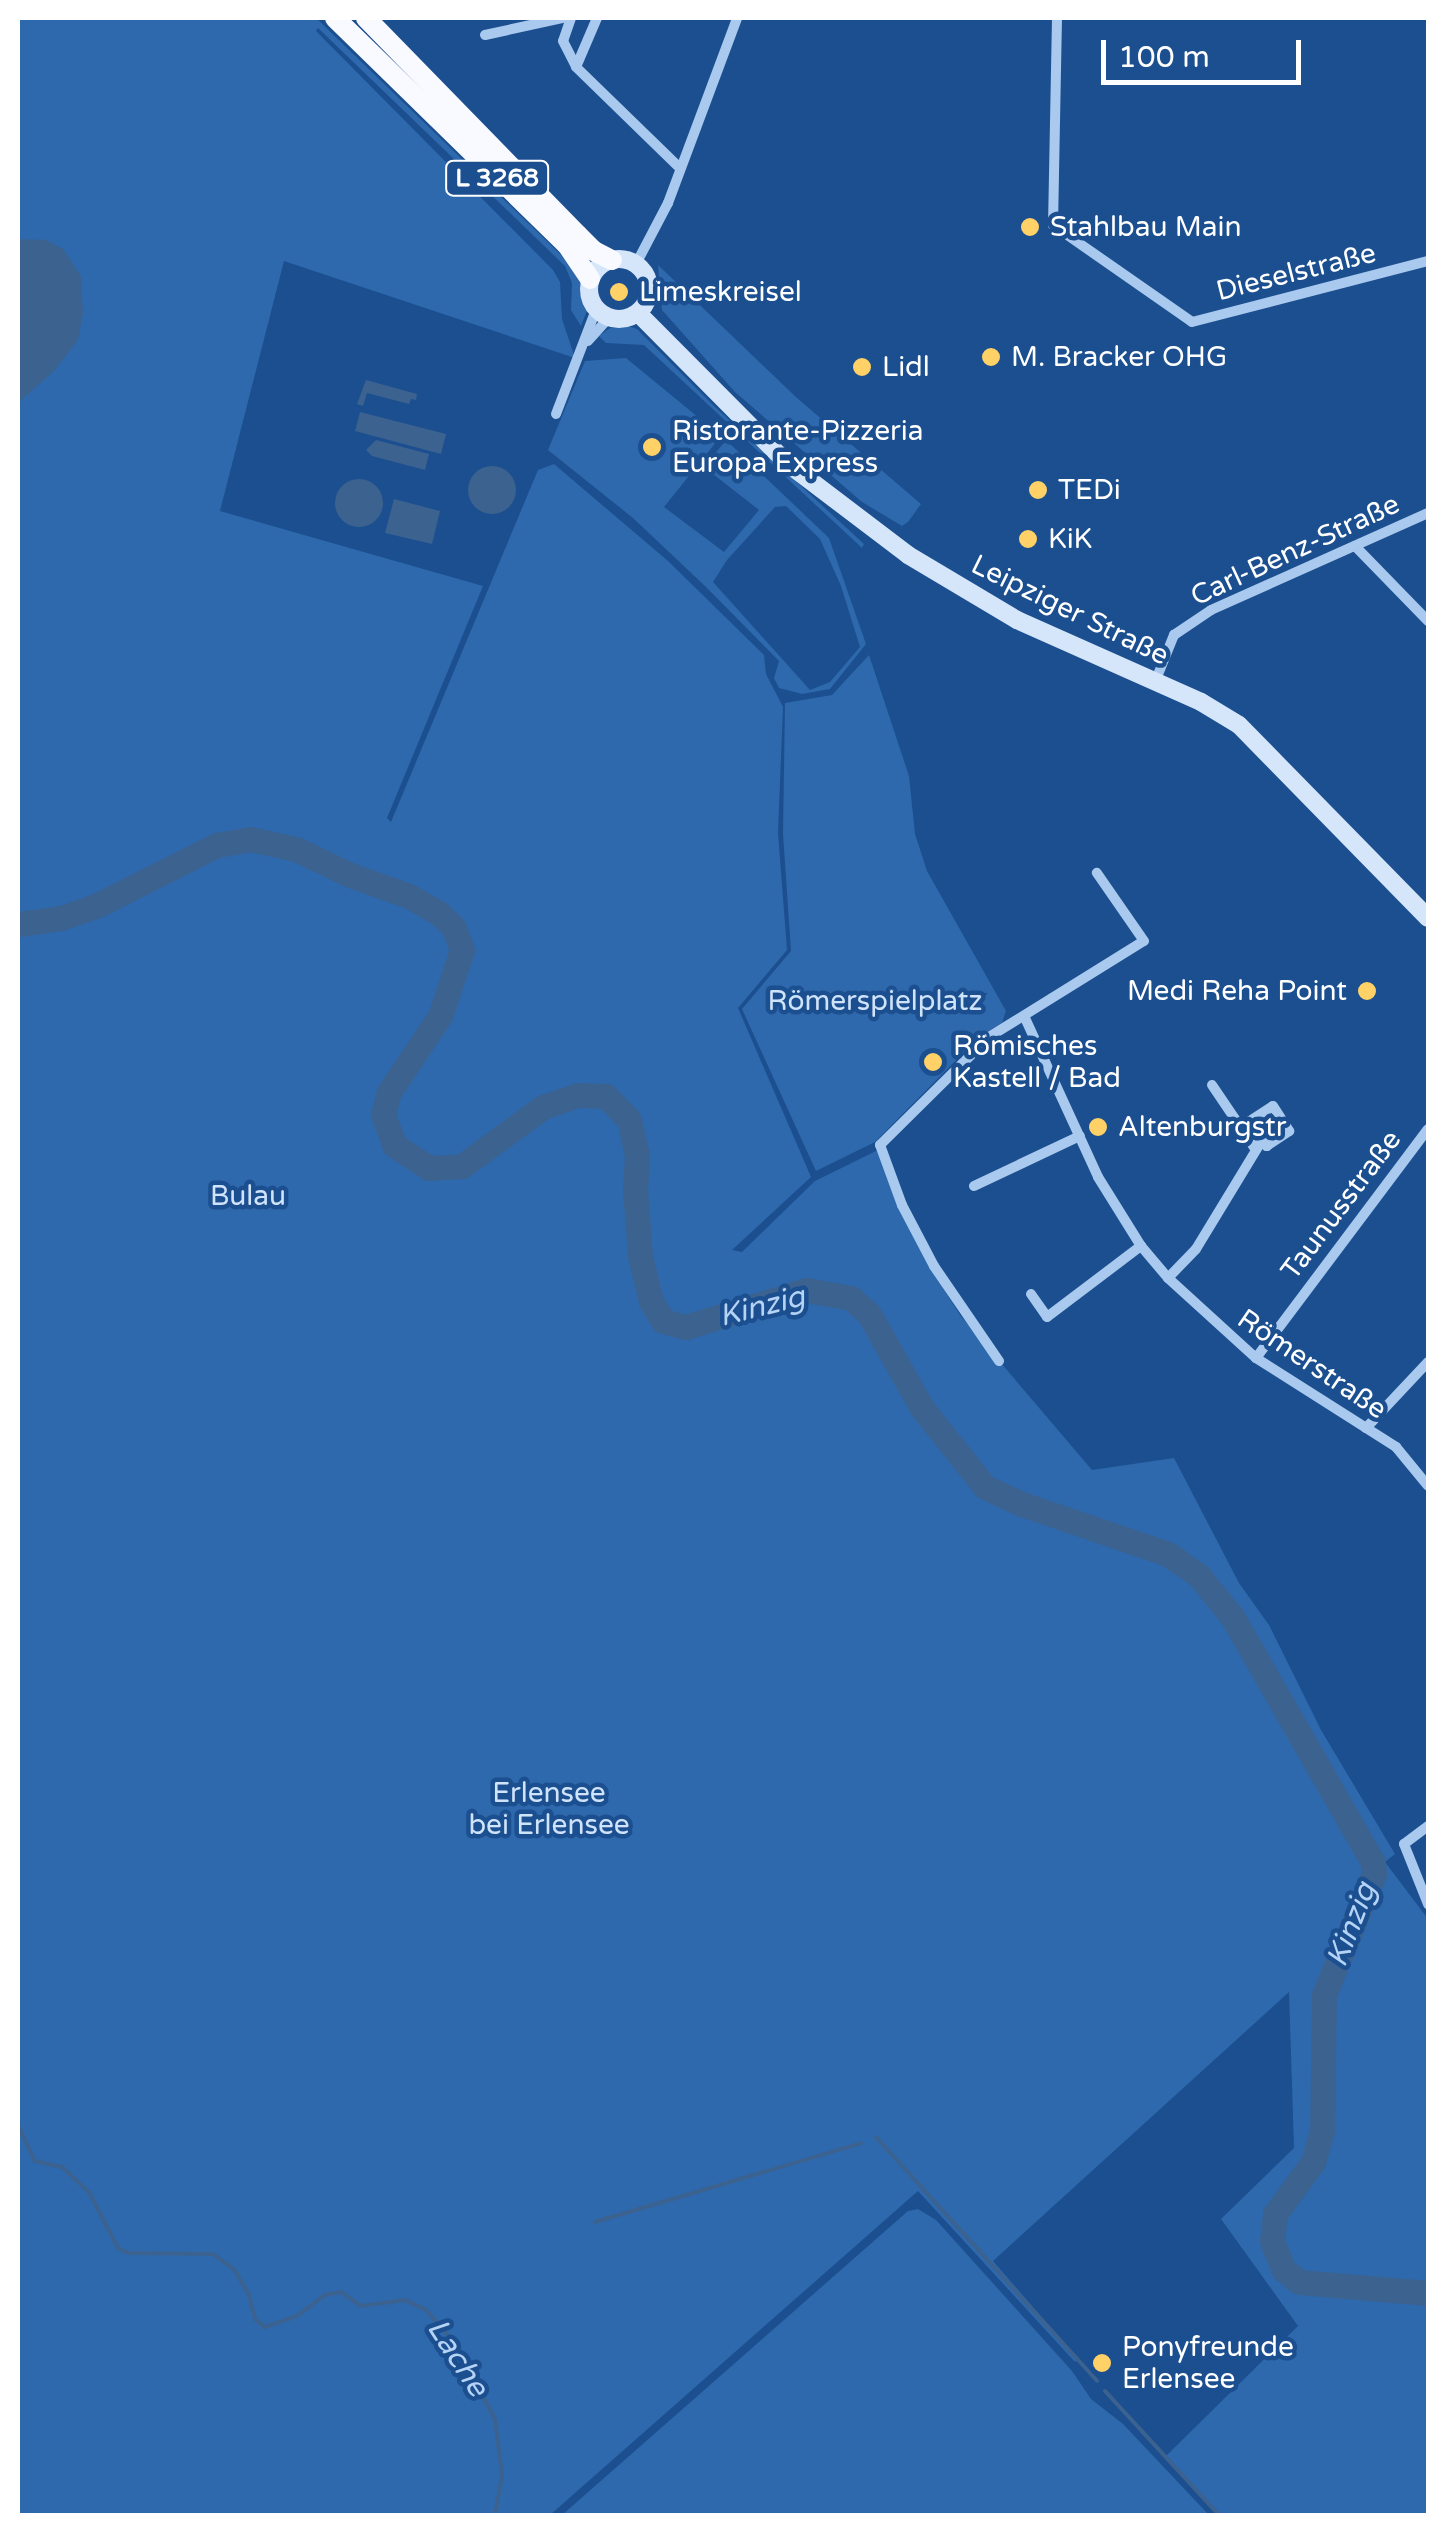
<!DOCTYPE html>
<meta charset="utf-8">
<style>
body{margin:0}
#map{position:relative;width:1446px;height:2533px;overflow:hidden;background:#1b4f8f;font-family:"Varela Round",sans-serif}
div>[style]{position:absolute}
.green>*{inset:0;background:#2e69ad}
.water>*{inset:0;background:#3c6290}
.round{border-radius:50%}
.stream>*{height:4px;margin:-2px;padding:0 2px;transform-origin:2px;border-radius:2px;background:#3c6290}
.river>*{height:25px;margin:-12.5px;padding:0 12.5px;transform-origin:12.5px;border-radius:12.5px;background:#3c6290}
.minor>*{height:10px;margin:-5px;padding:0 5px;transform-origin:5px;border-radius:5px;background:#a9c9ee}
.secondary>*{height:18px;margin:-9px;padding:0 9px;transform-origin:9px;border-radius:9px;background:#d6e6fa}
.secondary>.ring{margin:-9px;padding:0;box-sizing:content-box;background:none;border:18px solid #d6e6fa;border-radius:50%}
.trunk>*{height:20px;margin:-10px;padding:0 10px;transform-origin:10px;border-radius:10px;background:#f8faff}
.dots>*{width:28px;height:28px;translate:-50% -50%;box-sizing:border-box;border:5px solid #1b4f8f;border-radius:50%}
span{translate:-50% -50%;white-space:nowrap;text-align:center;line-height:1.15;-webkit-text-stroke:9px #1b4f8f;paint-order:stroke}
.shield-label span{padding:2px 8px;background:#1b4f8f;border:2px solid;border-radius:8px;-webkit-text-stroke-width:0}
.shield-label{font-size:25px;color:#fff;font-weight:700}
.poi-label{font-size:28px;color:#fff}
.left{translate:0 -50%;text-align:left}
.right{translate:-100% -50%;text-align:right}
.street-label{font-size:28px;color:#fff}
.park-label{font-size:28px;color:#cfe3fa}
.water-label{font-size:30px;color:#b5d3f5;font-style:italic}
.frame{position:absolute;inset:0;border:20px solid #fff;pointer-events:none}
.scale{position:absolute;left:1101px;top:40px;width:200px;height:45px;box-sizing:border-box;border:5px solid #fff;border-top:0;padding-left:12px;font-size:30px;line-height:35px;white-space:nowrap;color:#fff;-webkit-text-stroke:8px #1b4f8f;paint-order:stroke}
</style>
<div id="map">
<div class="green">
<div style="clip-path:polygon(18px 18px,316px 18px,585px 278px,588px 308px,581px 326px,571px 310px,572px 283px,565px 266px,318px 28px,316px 31px,553px 270px,560px 282px,562px 319px,575px 358px,284px 261px,220px 511px,483px 586px,387px 818px,391px 822px,538px 470px,554px 464px,668px 561px,764px 655px,766px 674px,783px 707px,778px 833px,787px 950px,738px 1008px,811px 1177px,732px 1250px,742px 1252px,815px 1181px,878px 1150px,930px 1267px,960px 1315px,1092px 1470px,1174px 1458px,1239px 1583px,1269px 1625px,1321px 1730px,1395px 1854px,1385px 1862px,1428px 1919px,1428px 2515px,1218px 2515px,1164px 2458px,1298px 2326px,1221px 2219px,1294px 2148px,1289px 1992px,993px 2261px,1078px 2359px,1075px 2362px,918px 2191px,550px 2515px,18px 2515px)"></div>
<div style="clip-path:polygon(658px 265px,797px 398px,921px 504px,908px 522px,902px 526px,862px 502px,735px 392px,662px 310px)"></div>
<div style="clip-path:polygon(628px 326px,637px 329px,713px 405px,864px 544px,862px 548px,644px 345px,606px 343px,599px 336px,610px 328px)"></div>
<div style="clip-path:polygon(evenodd,626px 358px,721px 436px,664px 507px,724px 552px,759px 510px,704px 467px,726px 440px,829px 538px,866px 644px,830px 689px,802px 694px,779px 688px,774px 678px,779px 661px,706px 587px,633px 518px,548px 450px,585px 361px,626px 358px,786px 506px,820px 539px,841px 586px,860px 647px,830px 682px,810px 690px,713px 582px,727px 560px,775px 507px,786px 506px)"></div>
<div style="clip-path:polygon(869px 655px,909px 776px,915px 834px,927px 871px,1006px 1011px,1002px 1023px,980px 1036px,875px 1142px,816px 1171px,742px 1009px,791px 951px,783px 834px,785px 703px,832px 695px)"></div>
<div style="clip-path:polygon(918px 2209px,936px 2220px,1072px 2371px,1091px 2399px,1123px 2424px,1209px 2515px,562px 2515px,908px 2211px)"></div>
</div>
<div class="water">
<div style="clip-path:polygon(18px 239px,46px 240px,63px 249px,81px 276px,83px 313px,78px 340px,55px 370px,18px 403px)"></div>
<div style="clip-path:polygon(366px 380px,417px 394px,416px 400px,411px 399px,409px 404px,367px 393px,363px 406px,357px 404px)"></div>
<div style="clip-path:polygon(360px 412px,446px 434px,441px 454px,355px 431px)"></div>
<div style="clip-path:polygon(376px 440px,429px 454px,425px 470px,372px 456px,366px 450px)"></div>
<div class="round" style="left:468px;top:466px;width:48px;height:48px"></div>
<div class="round" style="left:335px;top:479px;width:48px;height:48px"></div>
<div style="clip-path:polygon(394px 499px,440px 511px,432px 544px,385px 533px)"></div>
</div>
<div class="stream">
<div style="left:18px;top:2125px;width:40px;rotate:65deg"></div>
<div style="left:35px;top:2161px;width:28px;rotate:13deg"></div>
<div style="left:62px;top:2167px;width:37px;rotate:43deg"></div>
<div style="left:89px;top:2192px;width:63px;rotate:62.6deg"></div>
<div style="left:118px;top:2248px;width:11px;rotate:27deg"></div>
<div style="left:128px;top:2253px;width:85px;rotate:0.7deg"></div>
<div style="left:213px;top:2254px;width:26px;rotate:36deg"></div>
<div style="left:234px;top:2269px;width:30px;rotate:60deg"></div>
<div style="left:249px;top:2295px;width:25px;rotate:76deg"></div>
<div style="left:255px;top:2319px;width:13px;rotate:39deg"></div>
<div style="left:265px;top:2327px;width:34px;rotate:-19deg"></div>
<div style="left:297px;top:2316px;width:35px;rotate:-37deg"></div>
<div style="left:325px;top:2295px;width:16px;rotate:-11deg"></div>
<div style="left:341px;top:2292px;width:24px;rotate:35deg"></div>
<div style="left:361px;top:2306px;width:44px;rotate:-7.8deg"></div>
<div style="left:405px;top:2300px;width:23px;rotate:25deg"></div>
<div style="left:426px;top:2310px;width:43px;rotate:48.8deg"></div>
<div style="left:454px;top:2342px;width:87px;rotate:62deg"></div>
<div style="left:495px;top:2419px;width:56px;rotate:82.9deg"></div>
<div style="left:502px;top:2475px;width:42px;rotate:99.7deg"></div>
<div style="left:876px;top:2137px;width:329px;rotate:47.8deg"></div>
<div style="left:595px;top:2222px;width:277px;rotate:-16.5deg"></div>
<div style="left:1105px;top:2391px;width:170px;rotate:47.4deg"></div>
</div>
<div class="river">
<div style="left:18px;top:924px;width:43px;rotate:-7.9deg"></div>
<div style="left:61px;top:918px;width:37px;rotate:-19deg"></div>
<div style="left:96px;top:906px;width:136px;rotate:-26.8deg"></div>
<div style="left:217px;top:845px;width:34px;rotate:-10deg"></div>
<div style="left:250px;top:839px;width:47px;rotate:12.3deg"></div>
<div style="left:296px;top:849px;width:60px;rotate:25.7deg"></div>
<div style="left:350px;top:875px;width:63px;rotate:19.6deg"></div>
<div style="left:409px;top:896px;width:34px;rotate:30deg"></div>
<div style="left:439px;top:913px;width:21px;rotate:45deg"></div>
<div style="left:454px;top:928px;width:23px;rotate:70deg"></div>
<div style="left:462px;top:950px;width:70px;rotate:108.4deg"></div>
<div style="left:440px;top:1016px;width:92px;rotate:123.9deg"></div>
<div style="left:389px;top:1092px;width:23px;rotate:105deg"></div>
<div style="left:383px;top:1114px;width:33px;rotate:70deg"></div>
<div style="left:394px;top:1145px;width:42px;rotate:33.3deg"></div>
<div style="left:429px;top:1168px;width:33px;rotate:-3deg"></div>
<div style="left:462px;top:1166px;width:100px;rotate:-36.1deg"></div>
<div style="left:543px;top:1107px;width:37px;rotate:-19deg"></div>
<div style="left:578px;top:1095px;width:28px;rotate:2deg"></div>
<div style="left:606px;top:1096px;width:33px;rotate:46deg"></div>
<div style="left:629px;top:1120px;width:35px;rotate:77deg"></div>
<div style="left:637px;top:1154px;width:35px;rotate:93deg"></div>
<div style="left:635px;top:1189px;width:67px;rotate:85.7deg"></div>
<div style="left:640px;top:1256px;width:46px;rotate:76.3deg"></div>
<div style="left:651px;top:1301px;width:23px;rotate:59deg"></div>
<div style="left:663px;top:1321px;width:24px;rotate:15deg"></div>
<div style="left:686px;top:1327px;width:126px;rotate:-17.1deg"></div>
<div style="left:806px;top:1290px;width:46px;rotate:10.1deg"></div>
<div style="left:851px;top:1298px;width:24px;rotate:42deg"></div>
<div style="left:869px;top:1314px;width:108px;rotate:60.6deg"></div>
<div style="left:922px;top:1408px;width:101px;rotate:51.4deg"></div>
<div style="left:985px;top:1487px;width:38px;rotate:25deg"></div>
<div style="left:1019px;top:1503px;width:157px;rotate:18.9deg"></div>
<div style="left:1168px;top:1554px;width:38px;rotate:35deg"></div>
<div style="left:1199px;top:1576px;width:54px;rotate:51deg"></div>
<div style="left:1233px;top:1618px;width:281px;rotate:60.2deg"></div>
<div style="left:1373px;top:1862px;width:12px;rotate:85deg"></div>
<div style="left:1374px;top:1874px;width:131px;rotate:112.5deg"></div>
<div style="left:1324px;top:1995px;width:136px;rotate:90.8deg"></div>
<div style="left:1322px;top:2131px;width:32px;rotate:106deg"></div>
<div style="left:1313px;top:2162px;width:64px;rotate:126.2deg"></div>
<div style="left:1275px;top:2214px;width:27px;rotate:96deg"></div>
<div style="left:1272px;top:2241px;width:31px;rotate:68deg"></div>
<div style="left:1284px;top:2270px;width:19px;rotate:39deg"></div>
<div style="left:1299px;top:2282px;width:129px;rotate:4.9deg"></div>
</div>
<div class="minor">
<div style="left:571px;top:18px;width:24px;rotate:109deg"></div>
<div style="left:563px;top:41px;width:29px;rotate:63deg"></div>
<div style="left:597px;top:18px;width:53px;rotate:113.2deg"></div>
<div style="left:576px;top:67px;width:145px;rotate:44.2deg"></div>
<div style="left:1057px;top:18px;width:207px;rotate:91.1deg"></div>
<div style="left:1053px;top:225px;width:169px;rotate:34.9deg"></div>
<div style="left:1192px;top:322px;width:244px;rotate:-14.5deg"></div>
<div style="left:485px;top:35px;width:80px;rotate:-12.3deg"></div>
<div style="left:636px;top:264px;width:69px;rotate:-62.3deg"></div>
<div style="left:668px;top:203px;width:197px;rotate:-69.5deg"></div>
<div style="left:588px;top:341px;width:31px;rotate:-48deg"></div>
<div style="left:556px;top:414px;width:111px;rotate:-69deg"></div>
<div style="left:1355px;top:546px;width:105px;rotate:45.8deg"></div>
<div style="left:1155px;top:682px;width:51px;rotate:-68deg"></div>
<div style="left:1174px;top:635px;width:45px;rotate:-34deg"></div>
<div style="left:1211px;top:610px;width:238px;rotate:-24.1deg"></div>
<div style="left:1025px;top:1018px;width:175px;rotate:65.3deg"></div>
<div style="left:1098px;top:1177px;width:81px;rotate:58.1deg"></div>
<div style="left:1141px;top:1246px;width:42px;rotate:49.8deg"></div>
<div style="left:1168px;top:1278px;width:119px;rotate:42.3deg"></div>
<div style="left:1256px;top:1358px;width:166px;rotate:32.4deg"></div>
<div style="left:1396px;top:1447px;width:50px;rotate:50.6deg"></div>
<div style="left:1212px;top:1085px;width:78px;rotate:55.9deg"></div>
<div style="left:1273px;top:1106px;width:30px;rotate:57deg"></div>
<div style="left:1289px;top:1131px;width:27px;rotate:146deg"></div>
<div style="left:1267px;top:1146px;width:30px;rotate:-124deg"></div>
<div style="left:1250px;top:1121px;width:27px;rotate:-33deg"></div>
<div style="left:974px;top:1186px;width:117px;rotate:-25.3deg"></div>
<div style="left:1168px;top:1278px;width:40px;rotate:-46deg"></div>
<div style="left:1196px;top:1249px;width:129px;rotate:-58.7deg"></div>
<div style="left:1031px;top:1294px;width:28px;rotate:55deg"></div>
<div style="left:1047px;top:1317px;width:118px;rotate:-37.1deg"></div>
<div style="left:1256px;top:1358px;width:286px;rotate:-53.1deg"></div>
<div style="left:999px;top:1361px;width:115px;rotate:-124.4deg"></div>
<div style="left:934px;top:1266px;width:69px;rotate:-117.7deg"></div>
<div style="left:902px;top:1205px;width:64px;rotate:-110.1deg"></div>
<div style="left:880px;top:1145px;width:153px;rotate:-44.7deg"></div>
<div style="left:989px;top:1037px;width:182px;rotate:-31.8deg"></div>
<div style="left:1144px;top:941px;width:83px;rotate:-124.7deg"></div>
<div style="left:1366px;top:1428px;width:91px;rotate:-46.8deg"></div>
<div style="left:1428px;top:1826px;width:30px;rotate:143deg"></div>
<div style="left:1404px;top:1844px;width:65px;rotate:68.2deg"></div>
</div>
<div class="secondary">
<div class="ring" style="left:589px;top:259px;width:42px;height:42px"></div>
<div style="left:638px;top:313px;width:211px;rotate:45.2deg"></div>
<div style="left:787px;top:463px;width:152px;rotate:37.2deg"></div>
<div style="left:908px;top:555px;width:127px;rotate:30.8deg"></div>
<div style="left:1017px;top:620px;width:201px;rotate:24deg"></div>
<div style="left:1201px;top:702px;width:44px;rotate:31.2deg"></div>
<div style="left:1239px;top:725px;width:270px;rotate:45.6deg"></div>
</div>
<div class="trunk">
<div style="left:335px;top:18px;width:325px;rotate:44.4deg"></div>
<div style="left:567px;top:245px;width:41px;rotate:55.9deg"></div>
<div style="left:366px;top:18px;width:303px;rotate:45.7deg"></div>
<div style="left:578px;top:235px;width:23px;rotate:45deg"></div>
<div style="left:594px;top:251px;width:20px;rotate:27deg"></div>
</div>
<div class="dots">
<div style="left:1030px;top:227px;background:#ffd166"></div>
<div style="left:619px;top:292px;background:#ffd166"></div>
<div style="left:991px;top:357px;background:#ffd166"></div>
<div style="left:862px;top:367px;background:#ffd166"></div>
<div style="left:652px;top:447px;background:#ffd166"></div>
<div style="left:1038px;top:490px;background:#ffd166"></div>
<div style="left:1028px;top:539px;background:#ffd166"></div>
<div style="left:1367px;top:991px;background:#ffd166"></div>
<div style="left:933px;top:1062px;background:#ffd166"></div>
<div style="left:1098px;top:1127px;background:#ffd166"></div>
<div style="left:1102px;top:2363px;background:#ffd166"></div>
</div>
<div class="shield-label">
<span style="left:497px;top:178px">L 3268</span>
</div>
<div class="poi-label">
<span class="left" style="left:1050px;top:227px">Stahlbau Main</span>
<span class="left" style="left:639px;top:292px">Limeskreisel</span>
<span class="left" style="left:1011px;top:357px">M. Bracker OHG</span>
<span class="left" style="left:882px;top:367px">Lidl</span>
<span class="left" style="left:672px;top:447px">Ristorante-Pizzeria<br>Europa Express</span>
<span class="left" style="left:1058px;top:490px">TEDi</span>
<span class="left" style="left:1048px;top:539px">KiK</span>
<span class="right" style="left:1347px;top:991px">Medi Reha Point</span>
<span class="left" style="left:953px;top:1062px">Römisches<br>Kastell / Bad</span>
<span class="left" style="left:1118px;top:1127px">Altenburgstr</span>
<span class="left" style="left:1122px;top:2363px">Ponyfreunde<br>Erlensee</span>
</div>
<div class="street-label">
<span style="left:1296px;top:272px;rotate:-14deg">Dieselstraße</span>
<span style="left:1295px;top:550px;rotate:-25deg">Carl-Benz-Straße</span>
<span style="left:1070px;top:610px;rotate:26deg">Leipziger Straße</span>
<span style="left:1341px;top:1205px;rotate:-53deg">Taunusstraße</span>
<span style="left:1312px;top:1364px;rotate:34deg">Römerstraße</span>
</div>
<div class="park-label">
<span style="left:875px;top:1001px">Römerspielplatz</span>
<span style="left:248px;top:1196px">Bulau</span>
<span style="left:549px;top:1809px">Erlensee<br>bei Erlensee</span>
</div>
<div class="water-label">
<span style="left:762px;top:1307px;rotate:-14deg">Kinzig</span>
<span style="left:1352px;top:1925px;rotate:-69deg">Kinzig</span>
<span style="left:457px;top:2358px;rotate:57deg">Lache</span>
</div>
<div class="frame"></div>
<div class="scale">100 m</div>
</div>
